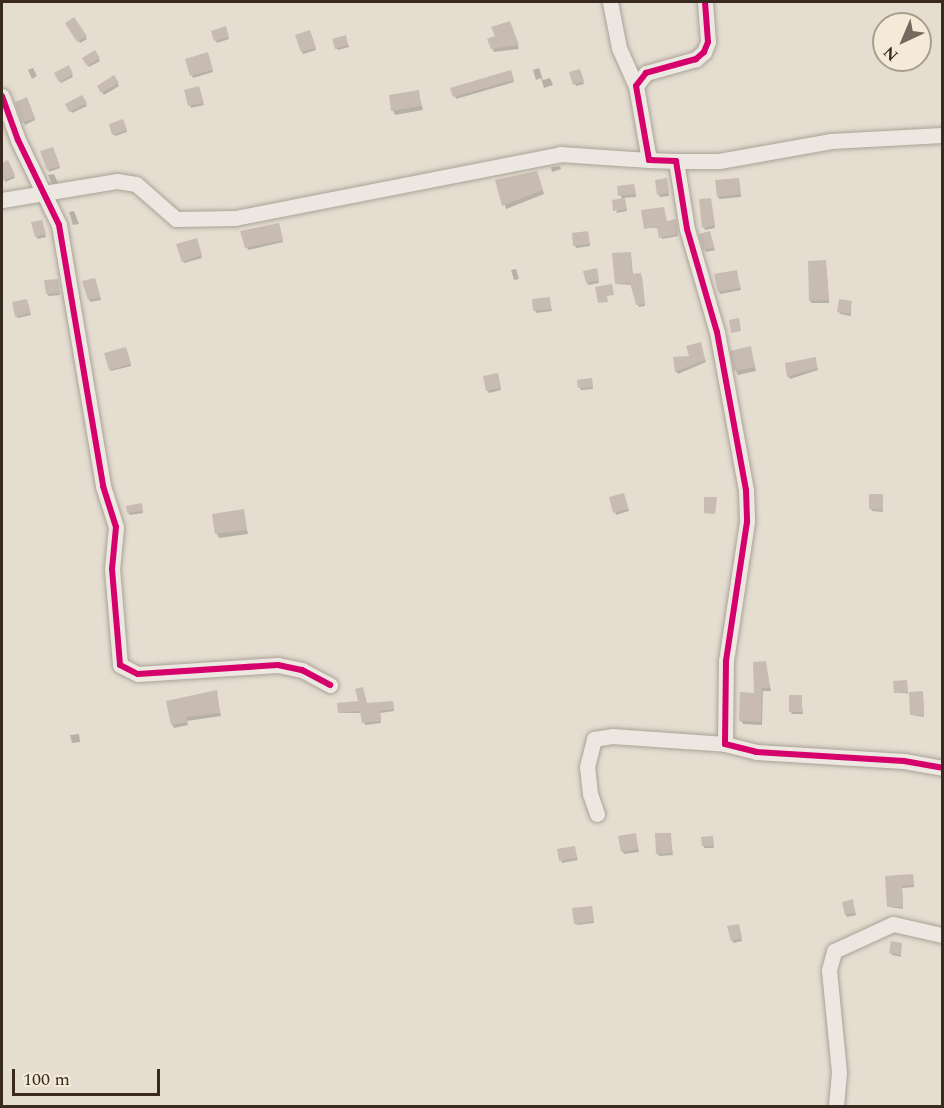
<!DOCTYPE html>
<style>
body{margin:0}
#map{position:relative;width:944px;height:1108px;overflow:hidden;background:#e4ddd0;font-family:Spectral,serif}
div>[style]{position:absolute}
.shadow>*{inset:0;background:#0003}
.building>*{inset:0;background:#c8bbb1}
.roads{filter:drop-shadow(0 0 2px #a9a298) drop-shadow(0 0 2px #a9a298)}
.minor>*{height:15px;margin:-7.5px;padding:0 7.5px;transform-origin:7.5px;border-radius:7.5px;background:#ece8e1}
.cycleway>*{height:6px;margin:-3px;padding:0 3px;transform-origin:3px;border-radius:3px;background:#d6006c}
span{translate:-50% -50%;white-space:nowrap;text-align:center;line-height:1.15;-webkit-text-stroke:5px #f4ead7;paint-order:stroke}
.frame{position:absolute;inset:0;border:3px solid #392a20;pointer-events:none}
.north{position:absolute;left:872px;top:12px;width:60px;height:60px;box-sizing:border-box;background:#f4ead7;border:2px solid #a99d8e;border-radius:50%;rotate:224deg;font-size:16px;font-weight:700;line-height:24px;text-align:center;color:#392a20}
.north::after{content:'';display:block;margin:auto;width:21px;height:27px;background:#75695e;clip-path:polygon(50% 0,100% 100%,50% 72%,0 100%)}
.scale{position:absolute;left:12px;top:1069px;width:148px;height:27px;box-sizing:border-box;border:3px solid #392a20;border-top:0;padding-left:8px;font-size:18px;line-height:21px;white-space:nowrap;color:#392a20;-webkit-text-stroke:4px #f4ead7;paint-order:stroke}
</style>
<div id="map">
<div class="shadow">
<div style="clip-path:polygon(74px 19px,87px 39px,80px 43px,67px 23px)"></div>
<div style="clip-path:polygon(511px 26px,519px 49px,494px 52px,492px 48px)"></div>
<div style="clip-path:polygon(226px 30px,229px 39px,217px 43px,212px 32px)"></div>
<div style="clip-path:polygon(311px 35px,316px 50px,303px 54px,302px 51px)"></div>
<div style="clip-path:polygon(346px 39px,349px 47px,338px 50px,336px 48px)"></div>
<div style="clip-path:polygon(95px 52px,100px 61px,89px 67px,84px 58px)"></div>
<div style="clip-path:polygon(208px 57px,213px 72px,193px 78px,187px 60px)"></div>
<div style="clip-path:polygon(68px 67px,73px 77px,61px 83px,56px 73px)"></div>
<div style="clip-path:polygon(33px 68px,37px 76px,32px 79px,28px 70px)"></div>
<div style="clip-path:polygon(539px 68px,543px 80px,550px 78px,553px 85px,544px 88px,541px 78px,536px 80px,533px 70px)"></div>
<div style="clip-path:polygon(511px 73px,514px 82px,456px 99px,452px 89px)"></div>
<div style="clip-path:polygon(581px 73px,584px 84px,576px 86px,575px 84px)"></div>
<div style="clip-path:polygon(114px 77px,119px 86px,104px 95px,99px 87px)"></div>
<div style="clip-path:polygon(200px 90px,204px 105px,191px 108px,186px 91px)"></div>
<div style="clip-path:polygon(418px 92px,423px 110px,395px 115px,393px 110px)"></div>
<div style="clip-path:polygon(82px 97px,87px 106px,72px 113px,67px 104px)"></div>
<div style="clip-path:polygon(26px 99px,35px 120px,25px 125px,16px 103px)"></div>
<div style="clip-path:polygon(124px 123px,127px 132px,115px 136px,114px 134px)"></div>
<div style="clip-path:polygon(54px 151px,60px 168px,49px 172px,48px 169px)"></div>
<div style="clip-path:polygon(7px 162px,15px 178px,5px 182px,2px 165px)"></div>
<div style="clip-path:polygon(560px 166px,561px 169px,552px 172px,551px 167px)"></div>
<div style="clip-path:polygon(54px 174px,58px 183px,52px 184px,48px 175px)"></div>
<div style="clip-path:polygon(538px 176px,544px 194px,506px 209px,497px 181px)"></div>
<div style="clip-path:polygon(667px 182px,669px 196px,660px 197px,659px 195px)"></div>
<div style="clip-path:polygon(739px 182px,741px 197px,719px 199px,718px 196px)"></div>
<div style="clip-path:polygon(634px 185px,636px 197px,623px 198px,627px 211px,616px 213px,622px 200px,619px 187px)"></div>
<div style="clip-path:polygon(710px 199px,715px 228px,705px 230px,704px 227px)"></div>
<div style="clip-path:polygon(74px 211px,79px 224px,73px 225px,69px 212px)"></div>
<div style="clip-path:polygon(667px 223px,676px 223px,678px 236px,662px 239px,659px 228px,645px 228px)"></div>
<div style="clip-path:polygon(42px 224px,46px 237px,38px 239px,36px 236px)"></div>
<div style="clip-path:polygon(280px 227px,283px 242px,248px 250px,247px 247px)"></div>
<div style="clip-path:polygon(710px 233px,715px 250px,706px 252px,705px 250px)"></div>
<div style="clip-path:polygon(588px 235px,590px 246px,576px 248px,575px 246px)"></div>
<div style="clip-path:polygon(197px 242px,202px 258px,184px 263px,183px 261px)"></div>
<div style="clip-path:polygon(631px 256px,633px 275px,642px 277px,645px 306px,639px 307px,632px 285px,617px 284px)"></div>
<div style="clip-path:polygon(826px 264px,829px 303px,812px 303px,810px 301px)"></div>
<div style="clip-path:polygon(516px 269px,519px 279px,514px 280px,511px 270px)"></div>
<div style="clip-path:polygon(597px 272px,599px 283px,588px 285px,587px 282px)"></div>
<div style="clip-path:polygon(737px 274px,741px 290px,720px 294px,719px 292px)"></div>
<div style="clip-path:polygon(57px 280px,60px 295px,49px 296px,47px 294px)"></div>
<div style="clip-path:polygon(84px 282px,96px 282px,101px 300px,90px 302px)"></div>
<div style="clip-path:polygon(549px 298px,552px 311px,536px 313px,535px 310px)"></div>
<div style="clip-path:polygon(28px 303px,31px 315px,18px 318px,16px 316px)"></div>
<div style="clip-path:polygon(851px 303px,851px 316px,840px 314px,839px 311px)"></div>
<div style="clip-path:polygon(701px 346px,706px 362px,678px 374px,676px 371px)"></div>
<div style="clip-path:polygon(750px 348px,756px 371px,738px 375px,736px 371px)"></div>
<div style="clip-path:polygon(127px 351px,131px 366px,111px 371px,110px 369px)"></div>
<div style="clip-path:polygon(815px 359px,818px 370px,790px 379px,788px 376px)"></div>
<div style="clip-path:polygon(498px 377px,501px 390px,489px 393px,487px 390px)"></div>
<div style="clip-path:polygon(592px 382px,593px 389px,581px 390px,580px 388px)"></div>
<div style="clip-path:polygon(882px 496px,883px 512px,872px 511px,871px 509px)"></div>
<div style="clip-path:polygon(625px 497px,629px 511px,616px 515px,611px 498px)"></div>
<div style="clip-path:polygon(141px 505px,143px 513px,130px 515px,128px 513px)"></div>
<div style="clip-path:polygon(243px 511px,248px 534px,219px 538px,217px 534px)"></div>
<div style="clip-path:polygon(765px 662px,771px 691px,763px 691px,762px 725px,743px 724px,741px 721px,755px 694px)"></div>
<div style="clip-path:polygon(907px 684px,908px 693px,923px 695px,924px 717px,912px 715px,911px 694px,895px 692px)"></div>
<div style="clip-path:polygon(216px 692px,221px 716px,187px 721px,188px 725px,174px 728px,172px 724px)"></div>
<div style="clip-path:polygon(801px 697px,803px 714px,792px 714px,791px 712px)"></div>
<div style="clip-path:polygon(367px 704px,393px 704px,394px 711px,380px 713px,381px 723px,365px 725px,362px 713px,339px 713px)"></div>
<div style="clip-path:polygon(79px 734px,80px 742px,72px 743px,70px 735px)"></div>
<div style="clip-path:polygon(670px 834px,673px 855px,659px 856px,657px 853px)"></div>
<div style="clip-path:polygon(635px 835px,639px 852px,624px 854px,622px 851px)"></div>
<div style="clip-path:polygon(703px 838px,712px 838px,714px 848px,704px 848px)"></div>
<div style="clip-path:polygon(574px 848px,578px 860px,562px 863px,561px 861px)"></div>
<div style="clip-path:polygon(886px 877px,913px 878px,914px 887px,902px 888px,903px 909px,889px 907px)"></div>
<div style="clip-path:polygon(853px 904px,856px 915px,847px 917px,846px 915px)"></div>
<div style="clip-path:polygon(592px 910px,594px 923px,577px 925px,575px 923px)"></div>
<div style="clip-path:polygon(739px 928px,742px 941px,734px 943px,732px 941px)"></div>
<div style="clip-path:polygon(901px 944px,901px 957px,892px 955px,891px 953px)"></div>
</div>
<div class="building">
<div style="clip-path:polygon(74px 17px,87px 36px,77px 42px,65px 23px)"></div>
<div style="clip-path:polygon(510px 21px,519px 45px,491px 49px,487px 39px,495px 36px,491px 27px)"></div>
<div style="clip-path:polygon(226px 26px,229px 37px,214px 41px,211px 31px)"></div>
<div style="clip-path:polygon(310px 30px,316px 48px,301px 52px,295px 35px)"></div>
<div style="clip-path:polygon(346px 35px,348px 45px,335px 49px,332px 39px)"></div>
<div style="clip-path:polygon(95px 50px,100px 58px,87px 66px,82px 58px)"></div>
<div style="clip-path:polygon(208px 52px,213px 70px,190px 76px,185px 59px)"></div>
<div style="clip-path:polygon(69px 65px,73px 74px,59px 82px,54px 73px)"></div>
<div style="clip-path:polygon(580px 69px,584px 81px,573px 85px,569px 72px)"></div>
<div style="clip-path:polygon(511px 70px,514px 80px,453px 97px,450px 88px)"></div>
<div style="clip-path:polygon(114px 75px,119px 83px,101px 93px,97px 86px)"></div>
<div style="clip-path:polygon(199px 86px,203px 103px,188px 106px,184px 90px)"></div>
<div style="clip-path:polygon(419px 90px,421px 106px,391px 111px,389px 95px)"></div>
<div style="clip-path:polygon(82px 95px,87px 103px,69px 112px,65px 104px)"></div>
<div style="clip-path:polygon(27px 97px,35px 118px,22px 123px,15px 102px)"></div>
<div style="clip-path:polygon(123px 119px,127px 130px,112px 135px,109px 124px)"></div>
<div style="clip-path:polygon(53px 147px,60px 166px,47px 170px,40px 151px)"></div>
<div style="clip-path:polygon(8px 160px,15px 175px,2px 181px,2px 163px)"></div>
<div style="clip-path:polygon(537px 171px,543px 190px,502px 206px,495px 180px)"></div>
<div style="clip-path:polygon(667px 178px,669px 193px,657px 195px,655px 180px)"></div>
<div style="clip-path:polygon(739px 178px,741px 194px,717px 197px,715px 180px)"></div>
<div style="clip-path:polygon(634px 184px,636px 194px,618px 196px,617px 186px)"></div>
<div style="clip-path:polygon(625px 198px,627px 209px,613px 211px,612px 200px)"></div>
<div style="clip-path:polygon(711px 198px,715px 225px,702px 228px,699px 199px)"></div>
<div style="clip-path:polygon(664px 207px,667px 221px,676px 219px,678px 234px,659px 238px,657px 227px,644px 229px,641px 210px)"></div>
<div style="clip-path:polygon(42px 220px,46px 234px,35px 237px,31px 222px)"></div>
<div style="clip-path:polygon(279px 223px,283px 240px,245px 248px,240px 231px)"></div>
<div style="clip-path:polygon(588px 231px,590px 244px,573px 246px,572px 233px)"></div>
<div style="clip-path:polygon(710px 231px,714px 248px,703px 250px,699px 234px)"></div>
<div style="clip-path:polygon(197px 238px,202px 255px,182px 262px,176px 244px)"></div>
<div style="clip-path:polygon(631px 252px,632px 274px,641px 273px,645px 304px,636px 305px,630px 283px,615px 284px,612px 253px)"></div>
<div style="clip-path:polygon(826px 260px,829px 300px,809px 301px,808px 261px)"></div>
<div style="clip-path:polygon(597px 268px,599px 280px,586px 283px,583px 271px)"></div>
<div style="clip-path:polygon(737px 270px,740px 288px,718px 292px,714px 274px)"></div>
<div style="clip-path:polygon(95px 278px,100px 297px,88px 300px,82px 281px)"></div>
<div style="clip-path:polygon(58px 279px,60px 293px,46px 294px,44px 280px)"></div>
<div style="clip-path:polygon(612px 284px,614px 295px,607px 296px,608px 302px,598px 303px,595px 287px)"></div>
<div style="clip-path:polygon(550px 297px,551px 309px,533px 311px,532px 299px)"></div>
<div style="clip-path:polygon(27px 299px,30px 313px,15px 317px,12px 302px)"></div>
<div style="clip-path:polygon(839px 299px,852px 301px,850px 314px,837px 312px)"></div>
<div style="clip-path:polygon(739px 318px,741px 331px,731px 333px,729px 320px)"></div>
<div style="clip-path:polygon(701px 342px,705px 360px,675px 372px,673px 357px,689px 356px,686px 346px)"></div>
<div style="clip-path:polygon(751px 346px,755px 367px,734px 371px,730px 351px)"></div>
<div style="clip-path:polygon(126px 347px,131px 364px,109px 370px,104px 353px)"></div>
<div style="clip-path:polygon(816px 357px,817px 368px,787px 377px,785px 363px)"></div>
<div style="clip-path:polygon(498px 373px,501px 388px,486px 391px,483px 376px)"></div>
<div style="clip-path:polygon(592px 378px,593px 387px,578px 388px,577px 380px)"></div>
<div style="clip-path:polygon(624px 493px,628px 509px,613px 513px,609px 497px)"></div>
<div style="clip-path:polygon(869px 494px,883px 494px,883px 510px,869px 509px)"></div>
<div style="clip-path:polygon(704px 497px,717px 497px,715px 514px,704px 513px)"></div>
<div style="clip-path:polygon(142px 503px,143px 511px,127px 513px,126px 506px)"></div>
<div style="clip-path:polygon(244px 509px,247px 530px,215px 534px,212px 514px)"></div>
<div style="clip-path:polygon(766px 661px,770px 688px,762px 688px,761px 722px,739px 721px,740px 692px,754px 693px,753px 662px)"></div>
<div style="clip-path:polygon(907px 680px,908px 692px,894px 693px,893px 681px)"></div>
<div style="clip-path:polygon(363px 687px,367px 703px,393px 701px,394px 709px,380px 711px,381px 721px,362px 723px,360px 711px,338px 713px,337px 703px,358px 701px,355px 689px)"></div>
<div style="clip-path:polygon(217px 690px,220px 713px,186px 717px,187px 722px,171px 725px,166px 701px)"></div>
<div style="clip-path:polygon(923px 691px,924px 715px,910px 715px,909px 692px)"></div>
<div style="clip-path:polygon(789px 695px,802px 695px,802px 712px,789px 712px)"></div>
<div style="clip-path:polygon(636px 833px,638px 849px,621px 852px,618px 836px)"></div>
<div style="clip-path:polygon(655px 833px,671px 833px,672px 853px,656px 854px)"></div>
<div style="clip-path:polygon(713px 836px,714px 846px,702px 846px,701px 837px)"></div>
<div style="clip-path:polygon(575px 846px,577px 858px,559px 861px,557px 849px)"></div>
<div style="clip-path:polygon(913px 874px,914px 885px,902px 886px,903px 907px,887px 907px,885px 876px)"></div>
<div style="clip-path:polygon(853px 899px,855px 913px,845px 915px,842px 902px)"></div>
<div style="clip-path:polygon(592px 906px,594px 921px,574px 924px,572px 908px)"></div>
<div style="clip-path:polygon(739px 924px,742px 938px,731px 941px,727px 926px)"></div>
<div style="clip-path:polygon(891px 941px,902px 943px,901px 955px,889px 953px)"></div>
</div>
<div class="roads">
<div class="minor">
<div style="left:610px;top:2px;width:47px;rotate:78.9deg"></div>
<div style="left:619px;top:48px;width:42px;rotate:65.9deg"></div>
<div style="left:705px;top:2px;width:40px;rotate:85.7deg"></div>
<div style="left:708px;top:42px;width:11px;rotate:112deg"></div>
<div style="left:704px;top:52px;width:11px;rotate:139deg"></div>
<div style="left:696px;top:59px;width:52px;rotate:164.4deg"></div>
<div style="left:646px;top:73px;width:16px;rotate:128deg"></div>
<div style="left:636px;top:86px;width:75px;rotate:80deg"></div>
<div style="left:649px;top:160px;width:27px;rotate:2deg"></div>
<div style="left:676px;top:161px;width:69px;rotate:80.8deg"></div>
<div style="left:687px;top:229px;width:107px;rotate:73.8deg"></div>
<div style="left:717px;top:332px;width:161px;rotate:79.6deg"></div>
<div style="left:746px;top:490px;width:32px;rotate:88deg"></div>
<div style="left:747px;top:522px;width:141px;rotate:98.6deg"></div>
<div style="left:726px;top:661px;width:83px;rotate:90.7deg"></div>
<div style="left:725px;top:744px;width:32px;rotate:14deg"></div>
<div style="left:756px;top:752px;width:148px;rotate:3.5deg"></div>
<div style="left:904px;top:761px;width:39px;rotate:10deg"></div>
<div style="left:2px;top:96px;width:47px;rotate:70deg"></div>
<div style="left:18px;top:140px;width:94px;rotate:64.2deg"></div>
<div style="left:59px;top:225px;width:265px;rotate:80.4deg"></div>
<div style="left:103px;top:486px;width:43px;rotate:72.4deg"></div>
<div style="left:116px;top:527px;width:42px;rotate:95.4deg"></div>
<div style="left:112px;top:569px;width:96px;rotate:85.2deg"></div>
<div style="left:120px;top:665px;width:20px;rotate:27deg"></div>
<div style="left:138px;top:674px;width:140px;rotate:-3.7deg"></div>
<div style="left:278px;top:665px;width:25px;rotate:12deg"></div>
<div style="left:302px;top:670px;width:32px;rotate:28deg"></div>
<div style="left:676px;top:161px;width:43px"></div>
<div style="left:719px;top:161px;width:114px;rotate:-10.1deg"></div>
<div style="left:831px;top:141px;width:111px;rotate:-3.1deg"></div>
<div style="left:2px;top:200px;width:117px;rotate:-9.4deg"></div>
<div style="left:117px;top:181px;width:19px;rotate:9deg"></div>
<div style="left:136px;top:184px;width:53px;rotate:41.2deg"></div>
<div style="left:176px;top:219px;width:59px;rotate:-1deg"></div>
<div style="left:235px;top:218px;width:331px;rotate:-11.1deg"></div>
<div style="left:560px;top:154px;width:89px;rotate:3.9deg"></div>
<div style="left:597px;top:814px;width:21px;rotate:-109deg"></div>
<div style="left:590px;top:794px;width:27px;rotate:-96deg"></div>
<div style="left:587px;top:767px;width:29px;rotate:-76deg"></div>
<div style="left:594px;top:739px;width:18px;rotate:-9deg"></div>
<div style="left:612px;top:736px;width:113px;rotate:4deg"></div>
<div style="left:836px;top:1106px;width:34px;rotate:-85deg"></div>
<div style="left:839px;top:1072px;width:102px;rotate:-95.6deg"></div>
<div style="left:829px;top:970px;width:20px;rotate:-75deg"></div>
<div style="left:834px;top:951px;width:65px;rotate:-24.6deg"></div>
<div style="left:893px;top:924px;width:50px;rotate:12.7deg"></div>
</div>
</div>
<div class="cycleway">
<div style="left:705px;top:2px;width:40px;rotate:85.7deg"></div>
<div style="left:708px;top:42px;width:11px;rotate:112deg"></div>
<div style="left:704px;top:52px;width:11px;rotate:139deg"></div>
<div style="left:696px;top:59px;width:52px;rotate:164.4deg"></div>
<div style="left:646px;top:73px;width:16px;rotate:128deg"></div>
<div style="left:636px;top:86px;width:75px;rotate:80deg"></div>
<div style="left:649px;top:160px;width:27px;rotate:2deg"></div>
<div style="left:676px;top:161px;width:69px;rotate:80.8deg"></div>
<div style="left:687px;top:229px;width:107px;rotate:73.8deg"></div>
<div style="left:717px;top:332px;width:161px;rotate:79.6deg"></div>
<div style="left:746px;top:490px;width:32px;rotate:88deg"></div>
<div style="left:747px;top:522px;width:141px;rotate:98.6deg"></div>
<div style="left:726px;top:661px;width:83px;rotate:90.7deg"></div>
<div style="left:725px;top:744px;width:32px;rotate:14deg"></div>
<div style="left:756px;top:752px;width:148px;rotate:3.5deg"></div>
<div style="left:904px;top:761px;width:39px;rotate:10deg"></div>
<div style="left:2px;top:96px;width:47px;rotate:70deg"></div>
<div style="left:18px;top:140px;width:94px;rotate:64.2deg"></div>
<div style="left:59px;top:225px;width:265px;rotate:80.4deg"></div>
<div style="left:103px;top:486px;width:43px;rotate:72.4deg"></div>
<div style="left:116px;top:527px;width:42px;rotate:95.4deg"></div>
<div style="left:112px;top:569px;width:96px;rotate:85.2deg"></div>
<div style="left:120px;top:665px;width:20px;rotate:27deg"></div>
<div style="left:138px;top:674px;width:140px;rotate:-3.7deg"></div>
<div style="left:278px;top:665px;width:25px;rotate:12deg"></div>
<div style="left:302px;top:670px;width:32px;rotate:28deg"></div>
</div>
<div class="frame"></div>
<div class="north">N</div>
<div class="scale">100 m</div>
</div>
